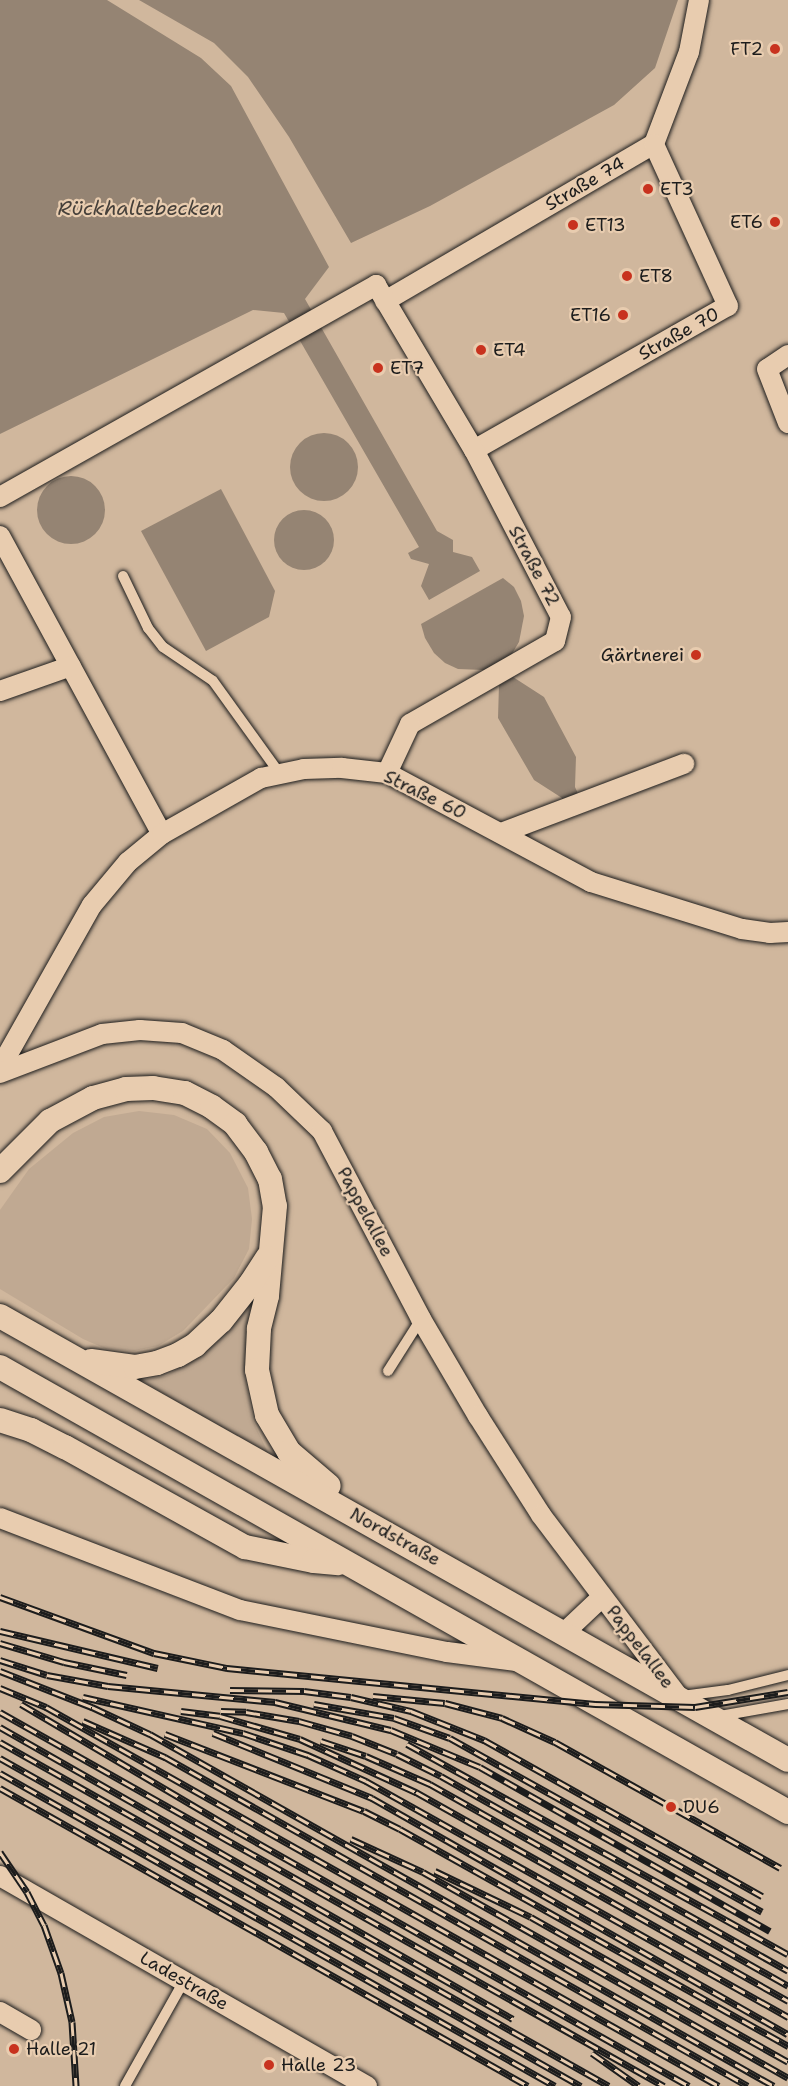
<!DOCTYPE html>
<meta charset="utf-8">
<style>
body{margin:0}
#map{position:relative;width:788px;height:2086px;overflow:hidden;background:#e0c5a9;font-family:"Shantell Sans",sans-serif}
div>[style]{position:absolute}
.built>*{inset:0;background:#d0b79d}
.green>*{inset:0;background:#c0a992}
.water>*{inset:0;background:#958473}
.round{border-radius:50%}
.roads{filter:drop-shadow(0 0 2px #1c1c1c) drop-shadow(0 0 2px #1c1c1c)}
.service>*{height:10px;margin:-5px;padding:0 5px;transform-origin:5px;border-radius:5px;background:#e8ccaf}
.minor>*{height:20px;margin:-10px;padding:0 10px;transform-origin:10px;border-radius:10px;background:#e8ccaf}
.tertiary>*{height:24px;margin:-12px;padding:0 12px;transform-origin:12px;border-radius:12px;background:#e8ccaf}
.rail>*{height:7px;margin-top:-3.5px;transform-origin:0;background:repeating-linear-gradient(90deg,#e8ccaf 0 14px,#1c1c1c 0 28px);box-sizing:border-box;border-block:2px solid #1c1c1c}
.dots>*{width:16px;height:16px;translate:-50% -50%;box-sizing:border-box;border:3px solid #e8ccaf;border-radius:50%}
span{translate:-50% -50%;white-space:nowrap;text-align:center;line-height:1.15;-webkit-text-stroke:4.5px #e8ccaf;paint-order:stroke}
.poi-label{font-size:18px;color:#1c1c1c}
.right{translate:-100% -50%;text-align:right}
.left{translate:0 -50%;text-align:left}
.street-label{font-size:18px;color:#1c1c1c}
.water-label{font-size:20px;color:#46403a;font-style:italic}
</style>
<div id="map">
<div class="built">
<div style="clip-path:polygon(0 0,788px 0,788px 2086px,0 2086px)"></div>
</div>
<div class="green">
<div style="clip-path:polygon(139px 1111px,174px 1115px,207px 1129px,230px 1153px,248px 1188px,252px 1219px,249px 1249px,234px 1278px,183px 1331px,158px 1346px,134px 1351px,106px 1349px,83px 1339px,0 1289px,0 1210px,29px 1169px,73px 1133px,104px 1117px)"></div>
<div style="clip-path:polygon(258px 1290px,244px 1372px,253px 1421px,270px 1457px,141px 1380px,166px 1376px,182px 1366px)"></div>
</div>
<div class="water">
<div style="clip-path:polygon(0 0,107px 0,201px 58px,231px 86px,329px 267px,305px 299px,437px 531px,453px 540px,453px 552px,472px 557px,480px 571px,429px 600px,421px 586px,429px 564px,411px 559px,408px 553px,419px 547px,284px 313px,253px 310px,0 434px)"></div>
<div style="clip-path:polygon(139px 0,678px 0,655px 68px,614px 105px,430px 206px,351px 243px,289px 137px,248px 77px,214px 43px)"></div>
<div class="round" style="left:290px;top:433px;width:68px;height:68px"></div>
<div class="round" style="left:37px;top:476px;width:68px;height:68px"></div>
<div style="clip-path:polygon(221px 489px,275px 591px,269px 617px,206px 651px,141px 531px)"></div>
<div class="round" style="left:274px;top:510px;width:60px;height:60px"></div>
<div style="clip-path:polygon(503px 578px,514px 587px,521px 601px,524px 616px,519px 642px,510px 657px,484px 670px,458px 669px,445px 663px,434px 653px,425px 638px,421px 624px)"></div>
<div style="clip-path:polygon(513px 677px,544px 697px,576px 757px,575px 787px,580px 798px,565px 805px,562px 798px,534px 780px,498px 718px,499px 685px)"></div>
</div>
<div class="roads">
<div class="service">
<div style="left:123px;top:576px;width:58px;rotate:64.3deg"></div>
<div style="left:148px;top:628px;width:24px;rotate:52deg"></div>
<div style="left:163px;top:647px;width:60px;rotate:34.2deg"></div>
<div style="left:213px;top:681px;width:115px;rotate:54.2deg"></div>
<div style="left:388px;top:1371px;width:62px;rotate:-57.6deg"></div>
<div style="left:682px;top:1696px;width:46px;rotate:-7.4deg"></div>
<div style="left:728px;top:1690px;width:62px;rotate:-14deg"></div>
<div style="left:720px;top:1716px;width:69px;rotate:-10deg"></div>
<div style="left:125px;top:2086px;width:120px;rotate:-60.7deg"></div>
</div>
<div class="minor">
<div style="left:385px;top:301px;width:311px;rotate:-30.3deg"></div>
<div style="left:654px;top:144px;width:98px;rotate:-69.2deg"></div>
<div style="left:689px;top:52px;width:53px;rotate:-79.1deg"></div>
<div style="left:788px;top:355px;width:25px;rotate:146deg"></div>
<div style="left:767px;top:369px;width:58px;rotate:68.7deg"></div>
<div style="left:474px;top:450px;width:292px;rotate:-29.6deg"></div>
<div style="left:728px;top:306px;width:178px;rotate:-114.6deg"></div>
<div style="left:0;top:497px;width:432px;rotate:-29.4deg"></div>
<div style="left:376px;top:285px;width:192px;rotate:59.3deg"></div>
<div style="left:474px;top:450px;width:188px;rotate:62.5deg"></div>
<div style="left:561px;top:617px;width:25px;rotate:104deg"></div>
<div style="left:555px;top:641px;width:167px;rotate:150.2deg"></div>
<div style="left:410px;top:724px;width:54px;rotate:115.1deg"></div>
<div style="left:0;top:536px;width:339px;rotate:61.5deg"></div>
<div style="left:0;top:691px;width:75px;rotate:-19.4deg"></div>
<div style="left:501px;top:833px;width:196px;rotate:-20.7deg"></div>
<div style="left:0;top:1068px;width:187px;rotate:-60.6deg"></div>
<div style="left:92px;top:905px;width:56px;rotate:-50.1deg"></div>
<div style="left:128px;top:862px;width:44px;rotate:-39.5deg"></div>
<div style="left:162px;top:834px;width:114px;rotate:-29.5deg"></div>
<div style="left:261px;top:778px;width:44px;rotate:-11.8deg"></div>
<div style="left:304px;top:769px;width:38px;rotate:-2deg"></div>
<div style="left:342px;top:768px;width:45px;rotate:6.3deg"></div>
<div style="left:387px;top:773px;width:231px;rotate:28.1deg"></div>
<div style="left:591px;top:882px;width:158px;rotate:17.3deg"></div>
<div style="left:742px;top:929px;width:28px;rotate:8deg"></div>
<div style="left:770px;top:933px;width:18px;rotate:-3deg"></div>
<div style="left:0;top:1073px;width:109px;rotate:-20.9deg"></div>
<div style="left:102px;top:1034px;width:38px;rotate:-6deg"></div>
<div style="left:140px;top:1030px;width:42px;rotate:4.1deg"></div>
<div style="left:182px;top:1033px;width:44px;rotate:22.5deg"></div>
<div style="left:223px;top:1050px;width:65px;rotate:34.9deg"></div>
<div style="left:276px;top:1087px;width:64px;rotate:43.7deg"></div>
<div style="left:322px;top:1131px;width:212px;rotate:62.2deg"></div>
<div style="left:421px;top:1319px;width:113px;rotate:59.6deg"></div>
<div style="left:478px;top:1416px;width:117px;rotate:57.5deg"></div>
<div style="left:541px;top:1515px;width:226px;rotate:52.9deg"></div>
<div style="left:0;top:1518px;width:257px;rotate:21deg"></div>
<div style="left:240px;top:1610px;width:211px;rotate:11.5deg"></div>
<div style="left:447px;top:1652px;width:70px;rotate:7.4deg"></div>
<div style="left:565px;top:1632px;width:51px;rotate:-43.4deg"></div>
<div style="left:0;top:1876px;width:423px;rotate:29.8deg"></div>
<div style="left:0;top:2012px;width:36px;rotate:30deg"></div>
</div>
<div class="tertiary">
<div style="left:0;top:1171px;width:71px;rotate:-45deg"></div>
<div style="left:50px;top:1121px;width:49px;rotate:-28.1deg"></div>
<div style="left:93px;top:1098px;width:34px;rotate:-15deg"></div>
<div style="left:126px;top:1089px;width:27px;rotate:-2deg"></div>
<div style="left:153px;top:1088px;width:32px;rotate:9deg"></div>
<div style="left:185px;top:1093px;width:30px;rotate:27deg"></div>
<div style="left:212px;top:1107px;width:29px;rotate:36deg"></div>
<div style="left:235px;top:1124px;width:35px;rotate:53deg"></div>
<div style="left:256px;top:1152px;width:30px;rotate:63deg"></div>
<div style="left:270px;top:1179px;width:27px;rotate:80deg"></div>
<div style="left:275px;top:1206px;width:90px;rotate:95.1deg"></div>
<div style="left:267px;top:1296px;width:34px;rotate:104deg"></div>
<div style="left:259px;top:1329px;width:41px;rotate:92.8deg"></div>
<div style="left:257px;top:1370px;width:46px;rotate:77.5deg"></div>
<div style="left:267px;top:1415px;width:43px;rotate:59.3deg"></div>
<div style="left:289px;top:1452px;width:52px;rotate:40.4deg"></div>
<div style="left:0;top:1316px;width:904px;rotate:29.4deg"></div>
<div style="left:91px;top:1361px;width:44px;rotate:7.8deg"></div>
<div style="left:135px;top:1367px;width:22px;rotate:-10deg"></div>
<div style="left:157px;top:1363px;width:22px;rotate:-21deg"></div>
<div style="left:178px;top:1355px;width:20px;rotate:-30deg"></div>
<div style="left:195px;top:1345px;width:35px;rotate:-43deg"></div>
<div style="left:221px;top:1321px;width:48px;rotate:-51.7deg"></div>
<div style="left:251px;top:1283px;width:30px;rotate:-57deg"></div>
<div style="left:0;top:1367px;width:905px;rotate:29.45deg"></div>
<div style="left:0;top:1420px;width:33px;rotate:18deg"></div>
<div style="left:31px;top:1430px;width:38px;rotate:27deg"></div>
<div style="left:65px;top:1447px;width:206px;rotate:29.1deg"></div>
<div style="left:245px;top:1547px;width:70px;rotate:11.5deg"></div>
<div style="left:314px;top:1561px;width:25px;rotate:5deg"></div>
</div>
</div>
<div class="rail">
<div style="left:0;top:1597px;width:164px;rotate:20deg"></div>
<div style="left:154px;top:1653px;width:75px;rotate:11.6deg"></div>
<div style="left:227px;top:1668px;width:370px;rotate:5.6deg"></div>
<div style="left:595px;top:1704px;width:100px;rotate:1.7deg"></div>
<div style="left:695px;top:1707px;width:94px;rotate:-9.2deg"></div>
<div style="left:0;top:1631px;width:162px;rotate:13.2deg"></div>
<div style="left:0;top:1643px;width:67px;rotate:16.5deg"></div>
<div style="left:64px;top:1662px;width:64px;rotate:11.7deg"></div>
<div style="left:0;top:1660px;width:49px;rotate:17.7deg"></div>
<div style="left:47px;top:1675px;width:62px;rotate:10.2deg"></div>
<div style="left:108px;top:1686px;width:168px;rotate:5.5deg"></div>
<div style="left:275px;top:1702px;width:119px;rotate:13.6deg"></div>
<div style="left:391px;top:1730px;width:96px;rotate:22.6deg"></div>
<div style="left:480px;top:1767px;width:333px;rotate:29.5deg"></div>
<div style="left:0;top:1671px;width:99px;rotate:21.4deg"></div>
<div style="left:92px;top:1707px;width:64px;rotate:25deg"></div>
<div style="left:150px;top:1734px;width:716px;rotate:29.43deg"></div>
<div style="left:0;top:1688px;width:50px;rotate:22.4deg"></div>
<div style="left:46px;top:1707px;width:772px;rotate:29.39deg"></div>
<div style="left:230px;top:1690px;width:74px;rotate:0.8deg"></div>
<div style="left:304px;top:1691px;width:47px;rotate:7.3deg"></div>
<div style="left:351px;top:1697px;width:62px;rotate:13.1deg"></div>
<div style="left:411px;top:1711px;width:79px;rotate:21.7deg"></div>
<div style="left:484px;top:1740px;width:319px;rotate:29.3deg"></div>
<div style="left:373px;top:1696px;width:72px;rotate:5.6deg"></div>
<div style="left:445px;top:1703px;width:59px;rotate:14.7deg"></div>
<div style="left:502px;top:1718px;width:58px;rotate:24.4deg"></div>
<div style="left:555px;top:1742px;width:258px;rotate:29.2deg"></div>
<div style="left:83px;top:1697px;width:164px;rotate:12.7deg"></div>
<div style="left:243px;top:1733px;width:69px;rotate:18.7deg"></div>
<div style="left:308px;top:1755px;width:64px;rotate:24.1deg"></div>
<div style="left:366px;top:1781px;width:484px;rotate:29.2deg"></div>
<div style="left:21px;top:1704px;width:248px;rotate:30.5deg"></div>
<div style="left:235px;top:1830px;width:521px;rotate:29.42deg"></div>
<div style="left:314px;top:1704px;width:81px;rotate:9.9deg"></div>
<div style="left:394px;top:1718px;width:59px;rotate:19.7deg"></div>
<div style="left:450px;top:1738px;width:357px;rotate:29.1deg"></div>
<div style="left:181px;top:1711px;width:39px;rotate:7deg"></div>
<div style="left:220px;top:1716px;width:83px;rotate:16deg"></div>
<div style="left:300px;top:1739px;width:128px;rotate:24.6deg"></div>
<div style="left:416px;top:1792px;width:427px;rotate:29.3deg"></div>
<div style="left:221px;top:1711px;width:25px;rotate:2deg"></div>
<div style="left:246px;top:1712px;width:54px;rotate:9.6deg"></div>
<div style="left:299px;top:1721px;width:55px;rotate:15.8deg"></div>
<div style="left:352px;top:1736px;width:48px;rotate:21.8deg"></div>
<div style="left:397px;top:1754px;width:49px;rotate:26.6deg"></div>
<div style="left:441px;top:1776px;width:398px;rotate:29.3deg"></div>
<div style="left:0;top:1712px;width:762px;rotate:29.39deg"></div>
<div style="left:83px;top:1721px;width:90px;rotate:23.7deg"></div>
<div style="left:165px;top:1757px;width:669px;rotate:29.44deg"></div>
<div style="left:0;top:1727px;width:590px;rotate:29.65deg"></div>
<div style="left:213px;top:1733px;width:172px;rotate:22.2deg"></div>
<div style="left:372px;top:1798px;width:478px;rotate:29.6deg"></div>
<div style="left:165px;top:1734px;width:213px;rotate:21.2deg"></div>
<div style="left:364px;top:1811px;width:40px;rotate:26.6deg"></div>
<div style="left:400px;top:1829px;width:445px;rotate:29.2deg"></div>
<div style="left:321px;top:1741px;width:47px;rotate:18.4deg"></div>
<div style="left:366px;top:1756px;width:70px;rotate:23.6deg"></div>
<div style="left:430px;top:1784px;width:411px;rotate:29.4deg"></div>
<div style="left:0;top:1742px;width:699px;rotate:29.46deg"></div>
<div style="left:407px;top:1744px;width:435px;rotate:28.9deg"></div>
<div style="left:0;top:1758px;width:667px;rotate:29.45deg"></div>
<div style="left:0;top:1773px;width:637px;rotate:29.42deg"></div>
<div style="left:0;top:1788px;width:606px;rotate:29.44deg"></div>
<div style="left:351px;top:1839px;width:79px;rotate:24.6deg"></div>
<div style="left:423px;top:1872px;width:419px;rotate:29.4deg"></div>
<div style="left:0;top:1852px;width:48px;rotate:56deg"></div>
<div style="left:27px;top:1892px;width:37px;rotate:63deg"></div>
<div style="left:44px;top:1925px;width:51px;rotate:70.5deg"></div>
<div style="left:61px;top:1973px;width:50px;rotate:77.3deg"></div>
<div style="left:72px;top:2022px;width:64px;rotate:86.4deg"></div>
<div style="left:435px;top:1871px;width:106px;rotate:25.6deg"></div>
<div style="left:531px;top:1917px;width:295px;rotate:29.4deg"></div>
<div style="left:592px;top:2053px;width:57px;rotate:35.1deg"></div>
</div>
<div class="dots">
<div style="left:775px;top:49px;background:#c8321e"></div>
<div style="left:648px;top:189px;background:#c8321e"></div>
<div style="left:775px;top:222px;background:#c8321e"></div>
<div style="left:573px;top:225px;background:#c8321e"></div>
<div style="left:627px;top:276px;background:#c8321e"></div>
<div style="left:623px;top:315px;background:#c8321e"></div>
<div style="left:481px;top:350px;background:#c8321e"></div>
<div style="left:378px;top:368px;background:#c8321e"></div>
<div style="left:696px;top:655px;background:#c8321e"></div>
<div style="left:671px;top:1807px;background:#c8321e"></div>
<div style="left:14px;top:2049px;background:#c8321e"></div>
<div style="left:269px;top:2065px;background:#c8321e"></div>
</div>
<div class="poi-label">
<span class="right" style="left:763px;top:49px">FT2</span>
<span class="left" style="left:660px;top:189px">ET3</span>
<span class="right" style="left:763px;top:222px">ET6</span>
<span class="left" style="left:585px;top:225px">ET13</span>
<span class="left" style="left:639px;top:276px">ET8</span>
<span class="right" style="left:611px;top:315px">ET16</span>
<span class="left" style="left:493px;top:350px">ET4</span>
<span class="left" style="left:390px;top:368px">ET7</span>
<span class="right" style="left:684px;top:655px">Gärtnerei</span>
<span class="left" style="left:683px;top:1807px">DU6</span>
<span class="left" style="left:26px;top:2049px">Halle 21</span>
<span class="left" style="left:281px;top:2065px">Halle 23</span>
</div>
<div class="street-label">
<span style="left:585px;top:184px;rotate:-30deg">Straße 74</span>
<span style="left:679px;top:334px;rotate:-29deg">Straße 70</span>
<span style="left:534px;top:566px;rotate:62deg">Straße 72</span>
<span style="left:425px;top:795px;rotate:26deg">Straße 60</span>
<span style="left:365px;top:1212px;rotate:62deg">Pappelallee</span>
<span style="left:395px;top:1537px;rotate:29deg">Nordstraße</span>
<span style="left:640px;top:1647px;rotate:53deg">Pappelallee</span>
<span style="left:184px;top:1981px;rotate:30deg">Ladestraße</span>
</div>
<div class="water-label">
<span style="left:140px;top:208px">Rückhaltebecken</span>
</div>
</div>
